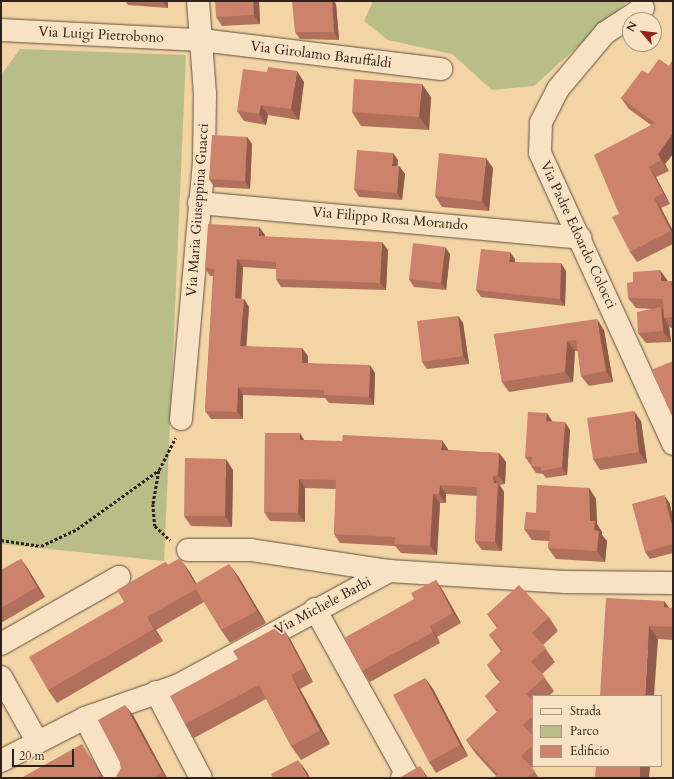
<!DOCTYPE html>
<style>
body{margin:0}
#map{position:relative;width:674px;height:779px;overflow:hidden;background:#f2d4a5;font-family:Cardo,serif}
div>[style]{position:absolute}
.green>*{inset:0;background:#b9bd87}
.path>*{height:2.5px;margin-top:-1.25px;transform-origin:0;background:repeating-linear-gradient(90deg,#30221a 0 3px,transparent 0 5px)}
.roads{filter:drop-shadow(0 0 1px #604e3d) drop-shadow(0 0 1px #604e3d)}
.minor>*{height:22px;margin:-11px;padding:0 11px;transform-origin:11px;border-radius:11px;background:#f7e3c4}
.wall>*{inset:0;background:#b0705c}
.shaded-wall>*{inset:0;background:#905b4b}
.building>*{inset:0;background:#cd826b}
span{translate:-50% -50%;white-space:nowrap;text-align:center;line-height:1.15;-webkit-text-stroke:3.5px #f7e3c4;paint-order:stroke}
.street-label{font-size:14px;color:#30221a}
.frame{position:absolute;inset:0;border:2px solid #30221a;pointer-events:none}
.legend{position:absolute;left:532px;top:695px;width:130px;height:72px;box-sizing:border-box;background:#f7e3c4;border:1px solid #a79680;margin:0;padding:5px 7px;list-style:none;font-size:12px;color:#30221a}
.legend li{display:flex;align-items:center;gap:8px;height:20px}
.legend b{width:20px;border:1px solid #a79680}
.north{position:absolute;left:622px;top:12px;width:40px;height:40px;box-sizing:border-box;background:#f7e3c4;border:1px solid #a79680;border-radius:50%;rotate:298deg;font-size:11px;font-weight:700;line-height:16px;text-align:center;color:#30221a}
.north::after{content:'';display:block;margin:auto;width:14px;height:18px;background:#8f2418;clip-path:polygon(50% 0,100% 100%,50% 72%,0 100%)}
.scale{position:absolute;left:12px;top:749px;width:62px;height:18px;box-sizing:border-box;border:2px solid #30221a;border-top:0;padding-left:5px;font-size:12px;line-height:14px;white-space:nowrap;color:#30221a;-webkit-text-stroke:3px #f7e3c4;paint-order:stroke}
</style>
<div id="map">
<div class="green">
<div style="clip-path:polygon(373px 1px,628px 1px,534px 86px,492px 90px,452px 54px,388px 40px,364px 21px)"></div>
<div style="clip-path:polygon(20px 49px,186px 55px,164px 561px,1px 544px,1px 75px)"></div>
</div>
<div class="path">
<div style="left:159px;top:471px;width:34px;rotate:100deg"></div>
<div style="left:153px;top:504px;width:22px;rotate:85deg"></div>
<div style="left:155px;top:526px;width:21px;rotate:43deg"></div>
<div style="left:1px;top:540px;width:40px;rotate:8.5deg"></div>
<div style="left:41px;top:546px;width:40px;rotate:-25deg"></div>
<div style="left:77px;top:529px;width:101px;rotate:-35.7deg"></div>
<div style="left:159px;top:470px;width:36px;rotate:-63deg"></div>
</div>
<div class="roads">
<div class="minor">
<div style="left:643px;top:8px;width:45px;rotate:146.7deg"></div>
<div style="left:605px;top:33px;width:73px;rotate:130deg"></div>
<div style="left:558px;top:89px;width:38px;rotate:117deg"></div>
<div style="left:541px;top:123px;width:30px;rotate:92deg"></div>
<div style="left:540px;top:153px;width:320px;rotate:65.4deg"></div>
<div style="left:1px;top:30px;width:200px;rotate:2.9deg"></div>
<div style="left:201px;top:40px;width:242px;rotate:6.9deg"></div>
<div style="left:199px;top:203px;width:383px;rotate:5.2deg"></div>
<div style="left:181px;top:419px;width:261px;rotate:-84.9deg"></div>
<div style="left:204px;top:159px;width:65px;rotate:-89.1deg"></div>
<div style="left:205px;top:94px;width:93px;rotate:-94.3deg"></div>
<div style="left:188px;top:550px;width:63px"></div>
<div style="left:251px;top:550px;width:140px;rotate:8.7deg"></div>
<div style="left:315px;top:609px;width:190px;rotate:61deg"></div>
<div style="left:407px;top:775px;width:6px;rotate:149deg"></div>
<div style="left:1px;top:644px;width:136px;rotate:-29.6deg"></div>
<div style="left:1px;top:677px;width:73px;rotate:60.6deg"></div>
<div style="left:156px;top:692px;width:97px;rotate:62.4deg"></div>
<div style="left:85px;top:718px;width:68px;rotate:62.7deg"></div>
<div style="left:1px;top:761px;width:94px;rotate:-27.1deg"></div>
<div style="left:85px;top:718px;width:100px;rotate:-19.3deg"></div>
<div style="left:179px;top:685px;width:239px;rotate:-28.5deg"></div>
<div style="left:389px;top:571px;width:176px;rotate:3.6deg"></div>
<div style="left:565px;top:582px;width:108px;rotate:0.5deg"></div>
</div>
</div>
<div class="wall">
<div style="clip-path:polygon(125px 1px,168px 1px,168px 8px,128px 5px)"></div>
<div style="clip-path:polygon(259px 1px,260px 24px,222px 26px,216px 17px)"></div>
<div style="clip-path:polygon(336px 4px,339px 40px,300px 39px,295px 32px)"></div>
<div style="clip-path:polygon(673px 60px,673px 154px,665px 164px,669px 171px,656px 177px,670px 204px,661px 208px,673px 231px,673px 244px,637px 262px,630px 252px,619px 214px,651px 125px,629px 109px,621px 98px,648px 74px,669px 66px)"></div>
<div style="clip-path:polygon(304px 82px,299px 120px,268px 115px,266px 125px,244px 121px,237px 111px)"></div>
<div style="clip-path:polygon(431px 97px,429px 130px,361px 126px,352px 112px)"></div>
<div style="clip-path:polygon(247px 137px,252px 144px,250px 189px,214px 187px,209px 179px)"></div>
<div style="clip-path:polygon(398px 160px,397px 166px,399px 166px,405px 174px,402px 200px,359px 197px,354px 189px)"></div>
<div style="clip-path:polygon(493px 168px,489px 211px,442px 207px,435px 196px)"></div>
<div style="clip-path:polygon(259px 227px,265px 235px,265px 237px,388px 250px,386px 290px,281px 287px,276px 279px,276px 269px,243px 267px,241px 299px,244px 299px,249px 307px,246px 346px,308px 356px,308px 363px,375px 373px,374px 405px,329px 403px,325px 398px,243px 395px,243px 419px,211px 419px,205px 411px,213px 276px,210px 276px,205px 268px)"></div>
<div style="clip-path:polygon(450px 254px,446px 290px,414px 287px,409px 279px)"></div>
<div style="clip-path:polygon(515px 259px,515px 262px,566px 271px,565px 306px,481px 297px,476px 290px)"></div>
<div style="clip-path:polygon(668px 281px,673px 283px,673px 328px,671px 328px,669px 326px,671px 342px,646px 343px,638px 333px,652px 309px,636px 308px,628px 298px,633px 282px)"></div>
<div style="clip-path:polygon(458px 316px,463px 323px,469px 364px,427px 369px,422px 362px)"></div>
<div style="clip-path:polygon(604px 330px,613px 382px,589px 386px,581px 376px,578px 351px,575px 351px,573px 382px,509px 392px,502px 382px,494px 334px)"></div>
<div style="clip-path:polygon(547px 413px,552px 421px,570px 430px,567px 475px,546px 478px,543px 474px,536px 473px,531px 466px,531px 465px,530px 464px,525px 457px)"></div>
<div style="clip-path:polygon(641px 421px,647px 463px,600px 470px,593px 459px)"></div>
<div style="clip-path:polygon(304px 440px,448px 449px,448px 450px,499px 453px,506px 462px,505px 484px,500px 485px,504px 492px,502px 551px,482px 550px,475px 541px,477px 496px,446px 494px,446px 503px,440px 503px,437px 555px,401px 553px,395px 546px,340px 543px,334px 534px,336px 489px,305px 488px,305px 522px,270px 521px,264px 512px)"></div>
<div style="clip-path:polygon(233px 470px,232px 527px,191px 526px,184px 516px)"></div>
<div style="clip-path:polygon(589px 488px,596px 499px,597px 524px,602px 532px,602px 535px,607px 541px,605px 562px,556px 559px,548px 548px,549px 541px,532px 540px,524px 529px,536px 513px)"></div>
<div style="clip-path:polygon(669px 502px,673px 517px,673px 553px,650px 559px,645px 552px)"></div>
<div style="clip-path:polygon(21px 559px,28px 569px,45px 597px,1px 623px,1px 570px)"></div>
<div style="clip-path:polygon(165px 562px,168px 565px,189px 571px,196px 583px,238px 576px,266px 623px,230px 643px,221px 630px,204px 602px,156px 630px,163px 641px,57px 703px,48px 690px,124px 602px)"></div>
<div style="clip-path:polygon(436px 580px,443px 591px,461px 623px,437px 637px,440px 643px,370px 682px,362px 671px,414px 599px)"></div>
<div style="clip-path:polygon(664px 601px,669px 608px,673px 608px,673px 640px,658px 639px,600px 696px)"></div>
<div style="clip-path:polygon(487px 614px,549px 617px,558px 631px,543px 645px,555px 662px,542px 674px,554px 691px,549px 696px,533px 696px,533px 766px,534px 766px,532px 768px,539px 778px,494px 778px,496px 776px,476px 754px,466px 740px,497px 712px,485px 696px,500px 682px,496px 678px,487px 665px,501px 651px,489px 635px,497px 628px)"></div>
<div style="clip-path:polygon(290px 639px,313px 682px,300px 689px,330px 744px,301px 760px,291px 746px,266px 699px,194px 738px,185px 724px)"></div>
<div style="clip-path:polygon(425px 678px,433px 689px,468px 756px,436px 773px,429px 762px)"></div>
<div style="clip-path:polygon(133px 715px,167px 778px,117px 778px,121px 768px,120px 762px)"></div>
<div style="clip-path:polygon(91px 758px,104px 778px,21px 778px)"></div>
</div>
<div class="shaded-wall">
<div style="clip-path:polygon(162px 1px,168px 1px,168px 8px)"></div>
<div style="clip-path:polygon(253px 1px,259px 1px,260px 24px,254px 15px)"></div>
<div style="clip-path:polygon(332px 1px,334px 1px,336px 4px,339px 40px,334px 32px)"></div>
<div style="clip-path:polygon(297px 71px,304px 82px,299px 120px,291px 109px)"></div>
<div style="clip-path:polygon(422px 84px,431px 97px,429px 130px,419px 117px)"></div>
<div style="clip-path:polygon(261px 105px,268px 115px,266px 125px,259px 114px)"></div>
<div style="clip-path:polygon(673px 133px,673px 154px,665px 164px,669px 171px,661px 160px,658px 154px)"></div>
<div style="clip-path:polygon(247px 137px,252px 144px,250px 189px,245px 181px)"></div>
<div style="clip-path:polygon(393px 153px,398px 160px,397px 173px,392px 166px)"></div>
<div style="clip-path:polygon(486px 158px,493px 168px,489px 211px,482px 201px)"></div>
<div style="clip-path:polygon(399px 166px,405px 174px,402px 200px,397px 193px)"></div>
<div style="clip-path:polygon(649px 167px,656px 177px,670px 204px,663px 193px)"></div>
<div style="clip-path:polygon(654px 198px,661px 208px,673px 231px,673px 234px,671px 231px)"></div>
<div style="clip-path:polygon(259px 227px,265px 235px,264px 244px,259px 236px)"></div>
<div style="clip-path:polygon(382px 242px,388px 250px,386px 290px,380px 283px)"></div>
<div style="clip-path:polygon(445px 247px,450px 254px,446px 290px,441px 283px)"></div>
<div style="clip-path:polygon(510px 252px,515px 259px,514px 269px,509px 262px)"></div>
<div style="clip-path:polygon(237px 259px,243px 267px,241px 306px,235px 298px)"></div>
<div style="clip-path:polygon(561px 263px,566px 271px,565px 306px,560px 299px)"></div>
<div style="clip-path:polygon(660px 270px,668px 281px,661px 281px)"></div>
<div style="clip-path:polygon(671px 281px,673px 283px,673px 291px,672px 289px)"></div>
<div style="clip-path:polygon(244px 299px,249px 307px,246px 353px,240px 346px)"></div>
<div style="clip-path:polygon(661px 307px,668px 317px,664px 318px,669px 326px,671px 342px,663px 331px)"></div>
<div style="clip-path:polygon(458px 316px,463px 323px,469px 364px,463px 356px)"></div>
<div style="clip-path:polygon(597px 319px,604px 330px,613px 382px,606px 371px)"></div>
<div style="clip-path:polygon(567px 341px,575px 351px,573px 382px,565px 372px)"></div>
<div style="clip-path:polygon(302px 348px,308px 356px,307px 371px,302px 363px)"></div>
<div style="clip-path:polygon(370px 365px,375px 373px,374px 405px,369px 397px)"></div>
<div style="clip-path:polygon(238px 387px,243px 395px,243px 419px,237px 412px)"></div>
<div style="clip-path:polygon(634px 411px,641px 421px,647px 463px,639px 452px)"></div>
<div style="clip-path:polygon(547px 413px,552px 421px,551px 428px,546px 421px)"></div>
<div style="clip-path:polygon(565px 422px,570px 430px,567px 475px,562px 467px)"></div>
<div style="clip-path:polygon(300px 433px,306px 443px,300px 440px)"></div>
<div style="clip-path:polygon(442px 440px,448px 449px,448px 459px,441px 450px)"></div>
<div style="clip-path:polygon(499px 453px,506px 462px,505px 484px,498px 475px)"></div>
<div style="clip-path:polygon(226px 459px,233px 470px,232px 527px,225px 516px)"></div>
<div style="clip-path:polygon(493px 476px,504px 492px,502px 551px,495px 542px)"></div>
<div style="clip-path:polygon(299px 479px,305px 488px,305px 522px,298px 513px)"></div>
<div style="clip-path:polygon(440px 485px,446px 494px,446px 503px,439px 494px)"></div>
<div style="clip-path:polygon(589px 488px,596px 499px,597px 524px,602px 532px,602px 535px,607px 541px,605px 562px,597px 551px,594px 530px,590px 521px)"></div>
<div style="clip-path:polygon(433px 494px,440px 503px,437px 555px,430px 546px)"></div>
<div style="clip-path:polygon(664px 495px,669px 502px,673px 517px,673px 529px)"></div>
<div style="clip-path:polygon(180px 558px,189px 571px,204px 597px,195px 584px)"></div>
<div style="clip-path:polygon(21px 559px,28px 569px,45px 597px,37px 587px)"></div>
<div style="clip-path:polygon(229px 564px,238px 576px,266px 623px,257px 611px)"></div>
<div style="clip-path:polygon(436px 580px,443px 591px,461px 623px,453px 613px)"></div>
<div style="clip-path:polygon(664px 601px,673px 613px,664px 607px)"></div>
<div style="clip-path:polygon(147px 617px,156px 630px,163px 641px,154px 629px)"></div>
<div style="clip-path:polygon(281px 625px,290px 639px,313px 682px,304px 668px)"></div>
<div style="clip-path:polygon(430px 626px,437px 637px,440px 643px,433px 632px)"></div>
<div style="clip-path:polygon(649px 626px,658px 639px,654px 696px,645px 696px)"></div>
<div style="clip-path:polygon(291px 675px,300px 689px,330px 744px,320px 731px)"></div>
<div style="clip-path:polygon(425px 678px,433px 689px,468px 756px,460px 745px)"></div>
<div style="clip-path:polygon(125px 705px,133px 715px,167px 778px,166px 778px,162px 772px)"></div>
<div style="clip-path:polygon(82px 744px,91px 758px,104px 778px,103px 778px,101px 775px)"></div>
<div style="clip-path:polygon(298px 760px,307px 772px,310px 778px,308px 778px)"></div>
<div style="clip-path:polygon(420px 766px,428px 778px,426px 778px)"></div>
<div style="clip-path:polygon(640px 766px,650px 766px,649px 778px,640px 778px)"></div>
</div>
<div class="building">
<div style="clip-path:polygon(215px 1px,253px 1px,254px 15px,216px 17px)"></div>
<div style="clip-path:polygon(292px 1px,332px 1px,334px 32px,295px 32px)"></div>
<div style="clip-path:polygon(659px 59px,669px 66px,673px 60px,673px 133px,658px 154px,661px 160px,649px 167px,663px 193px,654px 198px,671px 231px,630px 252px,612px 217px,619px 214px,594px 155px,655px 123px,621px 98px,642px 70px,648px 74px)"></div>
<div style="clip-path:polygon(268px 67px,297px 71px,291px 109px,261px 105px,259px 114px,237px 111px,243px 69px,267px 72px)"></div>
<div style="clip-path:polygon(354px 79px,422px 84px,419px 117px,352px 112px)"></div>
<div style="clip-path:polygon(212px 135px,247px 137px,245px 181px,209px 179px)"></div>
<div style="clip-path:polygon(357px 150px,393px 153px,392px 166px,399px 166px,397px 193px,354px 189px)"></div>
<div style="clip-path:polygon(439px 153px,486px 158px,482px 201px,435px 196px)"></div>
<div style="clip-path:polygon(208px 224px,259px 227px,259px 236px,382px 242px,380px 283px,276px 279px,276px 262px,237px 259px,235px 298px,244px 299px,240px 346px,302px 348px,302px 363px,370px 365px,369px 397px,324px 395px,324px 390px,238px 387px,237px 412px,205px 411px,214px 269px,205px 268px)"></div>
<div style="clip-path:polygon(413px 243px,445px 247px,441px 283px,409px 279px)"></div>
<div style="clip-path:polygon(481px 249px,510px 252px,509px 262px,561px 263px,560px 299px,476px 290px)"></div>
<div style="clip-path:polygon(660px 270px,661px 281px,671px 281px,672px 289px,673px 289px,673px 317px,664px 318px,663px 299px,628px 298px,627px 283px,633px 282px,633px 272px)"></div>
<div style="clip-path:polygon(661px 307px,663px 331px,638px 333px,637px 312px)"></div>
<div style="clip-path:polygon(458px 316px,463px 356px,422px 362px,417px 321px)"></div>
<div style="clip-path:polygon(597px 319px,606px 371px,581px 376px,576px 340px,567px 341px,565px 372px,502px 382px,494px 334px)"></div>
<div style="clip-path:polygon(673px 361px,673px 418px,651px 370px)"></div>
<div style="clip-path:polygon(634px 411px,639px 452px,593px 459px,587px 418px)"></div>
<div style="clip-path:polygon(528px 412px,547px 413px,546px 421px,565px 422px,562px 467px,541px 471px,541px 467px,531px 466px,532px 457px,525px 457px)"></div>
<div style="clip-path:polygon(265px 433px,300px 433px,300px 440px,342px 441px,343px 435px,442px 440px,441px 450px,499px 453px,498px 475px,493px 476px,494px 483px,498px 483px,495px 542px,475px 541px,477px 487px,440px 485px,439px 494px,433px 494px,430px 546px,394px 544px,395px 537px,334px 534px,336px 480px,299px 479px,298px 513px,264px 512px)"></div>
<div style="clip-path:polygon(185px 458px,226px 459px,225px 516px,184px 516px)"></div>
<div style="clip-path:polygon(537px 485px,589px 488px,590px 521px,595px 521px,594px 530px,599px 531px,597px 551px,548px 548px,550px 531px,524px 529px,526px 512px,536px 513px)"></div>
<div style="clip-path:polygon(664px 495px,673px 529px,673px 544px,645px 552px,632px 504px)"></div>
<div style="clip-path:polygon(180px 558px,195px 584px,229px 564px,257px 611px,221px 630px,196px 589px,147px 617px,154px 629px,48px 690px,29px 657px,124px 602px,117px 590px,165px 562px,168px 565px)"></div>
<div style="clip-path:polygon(21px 559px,37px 587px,1px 608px,1px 570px)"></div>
<div style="clip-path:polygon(436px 580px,453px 613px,430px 626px,433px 632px,362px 671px,344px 638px,414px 599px,411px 593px)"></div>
<div style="clip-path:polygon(519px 585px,549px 617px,532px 633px,546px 648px,531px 662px,545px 677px,526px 694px,533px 701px,533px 716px,523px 725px,533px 736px,533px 745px,521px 756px,535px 771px,527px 778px,494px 778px,498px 774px,466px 740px,498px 711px,485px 696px,501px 681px,487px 665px,503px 650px,489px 635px,498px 627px,487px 614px)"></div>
<div style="clip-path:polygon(606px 598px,664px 601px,664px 607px,673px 608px,673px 627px,649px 626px,645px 696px,600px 696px)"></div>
<div style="clip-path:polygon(281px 625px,304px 668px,291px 675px,320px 731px,291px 746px,259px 685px,185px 724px,170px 696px,238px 659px,233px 651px)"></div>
<div style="clip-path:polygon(425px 678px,460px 745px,429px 762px,393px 695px)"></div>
<div style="clip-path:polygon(125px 705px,162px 772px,155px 776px,156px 778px,117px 778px,116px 777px,121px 768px,120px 762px,98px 720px)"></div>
<div style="clip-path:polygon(82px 744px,101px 775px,96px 778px,21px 778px)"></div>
<div style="clip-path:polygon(298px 760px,308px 778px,273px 778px,271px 774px)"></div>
<div style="clip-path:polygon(420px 766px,426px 778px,399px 778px)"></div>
<div style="clip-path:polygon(596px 766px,640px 766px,640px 778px,595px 778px)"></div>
</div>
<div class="street-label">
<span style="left:101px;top:35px;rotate:3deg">Via Luigi Pietrobono</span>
<span style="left:321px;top:55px;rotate:7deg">Via Girolamo Baruffaldi</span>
<span style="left:198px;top:210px;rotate:-86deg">Via Maria Giuseppina Guacci</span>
<span style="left:390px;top:219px;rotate:5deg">Via Filippo Rosa Morando</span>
<span style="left:578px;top:235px;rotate:65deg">Via Padre Edoardo Colocci</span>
<span style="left:323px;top:606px;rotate:-28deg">Via Michele Barbi</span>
</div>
<div class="frame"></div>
<ul class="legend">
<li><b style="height:5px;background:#f7e3c4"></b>Strada</li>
<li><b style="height:11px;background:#b9bd87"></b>Parco</li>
<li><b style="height:11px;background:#cd826b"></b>Edificio</li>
</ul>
<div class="north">N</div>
<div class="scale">20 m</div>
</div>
